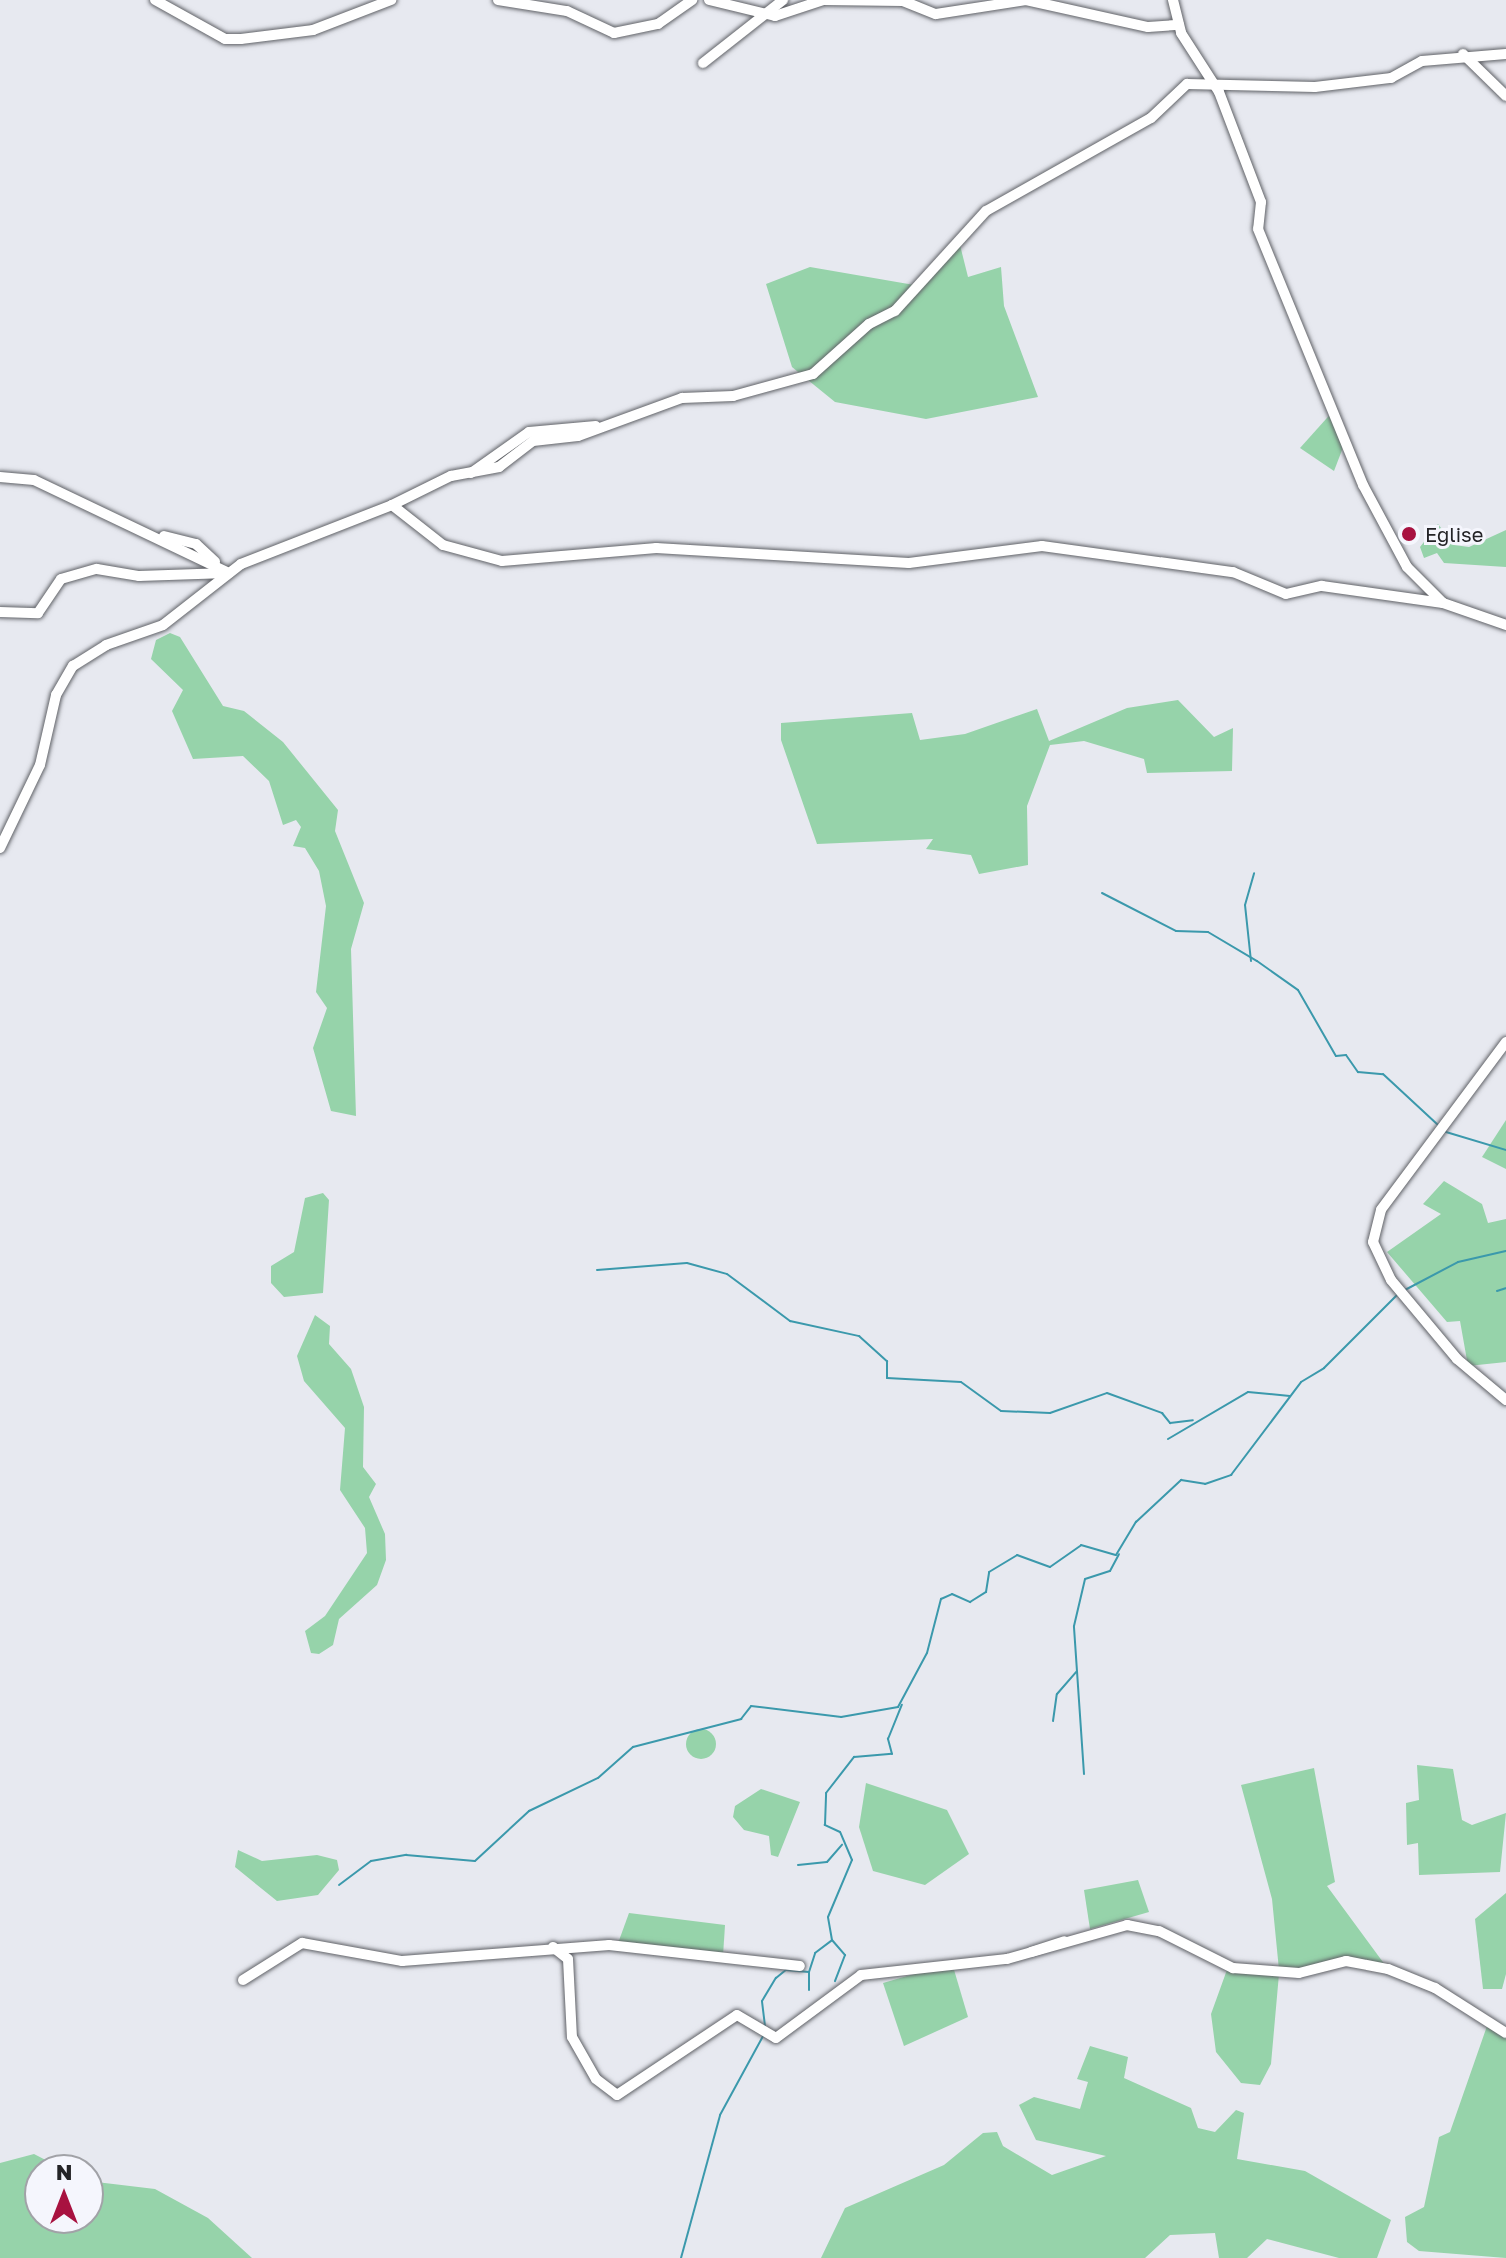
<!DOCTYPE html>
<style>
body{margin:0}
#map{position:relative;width:1506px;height:2258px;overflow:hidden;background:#e7e9f0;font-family:"Golos Text",sans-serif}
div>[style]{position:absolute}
.green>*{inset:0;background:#96d3aa}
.round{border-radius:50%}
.stream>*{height:2px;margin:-1px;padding:0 1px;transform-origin:1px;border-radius:1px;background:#3b99ac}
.roads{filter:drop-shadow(0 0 2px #606267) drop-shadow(0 0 2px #606267)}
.minor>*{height:10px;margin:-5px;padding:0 5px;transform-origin:5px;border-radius:5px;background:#fff}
.dots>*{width:22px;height:22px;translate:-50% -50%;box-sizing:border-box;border:4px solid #f5f6fd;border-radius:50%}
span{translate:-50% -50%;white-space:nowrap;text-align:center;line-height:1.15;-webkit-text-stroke:6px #f5f6fd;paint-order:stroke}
.poi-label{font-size:20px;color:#242427}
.left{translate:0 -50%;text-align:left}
.north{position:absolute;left:24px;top:2154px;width:80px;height:80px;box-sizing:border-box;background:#f5f6fd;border:2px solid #a1a2a7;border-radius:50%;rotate:0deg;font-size:22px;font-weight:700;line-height:32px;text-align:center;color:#242427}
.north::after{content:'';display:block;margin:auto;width:28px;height:36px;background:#a81240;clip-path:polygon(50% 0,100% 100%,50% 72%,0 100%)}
</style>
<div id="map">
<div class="green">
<div style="clip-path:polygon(960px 245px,968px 277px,1001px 267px,1004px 306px,1038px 397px,926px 419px,835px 402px,792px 367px,766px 284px,810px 267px,920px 286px)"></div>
<div style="clip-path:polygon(1335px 409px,1347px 437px,1334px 471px,1300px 448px)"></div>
<div style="clip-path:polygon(1438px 524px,1454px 545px,1469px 547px,1506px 530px,1506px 567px,1444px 563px,1437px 553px,1424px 558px,1420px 547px)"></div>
<div style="clip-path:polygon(170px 633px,180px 637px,223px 706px,244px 711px,283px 742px,338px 810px,335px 831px,364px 903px,351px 949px,356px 1116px,331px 1111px,313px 1048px,327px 1008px,316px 992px,326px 906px,319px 871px,305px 848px,293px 846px,301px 827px,296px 820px,283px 825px,269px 781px,243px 756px,193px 759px,172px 711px,183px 690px,151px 659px,156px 640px)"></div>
<div style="clip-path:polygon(1178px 700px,1214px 737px,1233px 728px,1232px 771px,1147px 773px,1144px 759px,1084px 741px,1050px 745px,1027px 806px,1028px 865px,979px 874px,971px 855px,926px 849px,933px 839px,817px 844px,781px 740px,781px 723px,912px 713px,920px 740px,965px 734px,1037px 709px,1049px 741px,1127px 708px)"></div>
<div style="clip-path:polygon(1506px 1120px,1506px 1169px,1482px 1157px)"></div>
<div style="clip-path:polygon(1444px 1181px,1482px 1204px,1488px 1223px,1506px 1219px,1506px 1362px,1468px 1366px,1460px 1321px,1447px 1322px,1387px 1252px,1441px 1214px,1423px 1204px)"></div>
<div style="clip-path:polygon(323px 1193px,329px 1200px,323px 1293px,284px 1297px,271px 1283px,271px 1266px,294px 1252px,305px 1198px)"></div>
<div style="clip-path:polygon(315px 1315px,330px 1326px,329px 1344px,351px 1369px,364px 1407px,363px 1467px,376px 1484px,369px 1497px,385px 1534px,386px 1560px,377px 1585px,339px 1619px,333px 1645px,319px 1654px,311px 1653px,305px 1631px,325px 1616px,367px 1553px,365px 1528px,340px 1490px,345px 1428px,304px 1381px,297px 1356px)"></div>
<div class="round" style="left:686px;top:1729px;width:30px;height:30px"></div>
<div style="clip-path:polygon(1417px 1765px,1453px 1769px,1462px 1820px,1472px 1825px,1506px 1813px,1500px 1872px,1419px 1875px,1418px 1843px,1407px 1845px,1406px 1803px,1419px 1800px)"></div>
<div style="clip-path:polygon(1314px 1768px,1335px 1882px,1327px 1886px,1388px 1969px,1357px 1962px,1279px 1974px,1271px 2064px,1260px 2085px,1241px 2083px,1216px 2052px,1211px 2014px,1228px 1967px,1279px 1970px,1272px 1899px,1241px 1785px)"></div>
<div style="clip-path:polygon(866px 1783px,947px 1810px,969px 1854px,925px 1885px,873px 1871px,859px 1827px)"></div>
<div style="clip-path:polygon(761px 1789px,800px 1802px,778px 1857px,771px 1855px,769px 1836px,744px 1830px,733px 1817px,735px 1806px)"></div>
<div style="clip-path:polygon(238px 1850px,262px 1861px,317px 1855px,337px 1860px,339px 1870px,318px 1895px,277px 1901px,235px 1867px)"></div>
<div style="clip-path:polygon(1138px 1880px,1149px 1912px,1090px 1929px,1084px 1890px)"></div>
<div style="clip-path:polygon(1506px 1893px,1506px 1974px,1502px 1989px,1483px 1989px,1475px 1919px)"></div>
<div style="clip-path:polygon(629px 1913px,725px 1925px,723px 1956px,617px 1946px)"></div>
<div style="clip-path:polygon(952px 1963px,968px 2017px,904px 2046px,883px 1983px)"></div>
<div style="clip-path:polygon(1487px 2026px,1506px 2028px,1506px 2258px,1419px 2251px,1407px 2242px,1405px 2217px,1424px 2207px,1439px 2137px,1450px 2132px)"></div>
<div style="clip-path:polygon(1090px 2046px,1128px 2057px,1124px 2078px,1191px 2108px,1198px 2128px,1215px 2132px,1236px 2110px,1244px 2113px,1237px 2159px,1305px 2171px,1391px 2220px,1377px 2258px,1339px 2258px,1267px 2239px,1247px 2258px,1219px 2258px,1215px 2233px,1170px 2235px,1145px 2258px,821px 2258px,845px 2208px,944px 2165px,983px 2133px,997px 2132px,1003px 2146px,1052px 2175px,1106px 2156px,1036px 2140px,1019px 2105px,1034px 2097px,1080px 2109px,1088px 2082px,1077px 2079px)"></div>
<div style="clip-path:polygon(34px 2154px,65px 2170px,40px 2170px,40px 2218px,88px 2218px,88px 2181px,155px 2189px,208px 2218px,252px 2258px,0 2258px,0 2163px)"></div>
</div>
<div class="stream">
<div style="left:1102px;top:893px;width:83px;rotate:27.2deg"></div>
<div style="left:1176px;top:931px;width:32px;rotate:2deg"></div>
<div style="left:1208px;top:932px;width:57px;rotate:30.6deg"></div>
<div style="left:1257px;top:961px;width:50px;rotate:35.3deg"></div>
<div style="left:1298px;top:990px;width:76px;rotate:60.1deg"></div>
<div style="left:1336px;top:1056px;width:10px;rotate:-6deg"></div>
<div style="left:1346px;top:1055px;width:21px;rotate:55deg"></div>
<div style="left:1358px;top:1072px;width:25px;rotate:5deg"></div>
<div style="left:1383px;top:1074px;width:75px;rotate:42.8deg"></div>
<div style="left:1251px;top:961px;width:56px;rotate:-96.1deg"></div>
<div style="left:1245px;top:905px;width:33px;rotate:-74deg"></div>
<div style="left:1446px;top:1132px;width:63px;rotate:16.7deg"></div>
<div style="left:597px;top:1270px;width:90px;rotate:-4.4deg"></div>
<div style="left:687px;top:1263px;width:41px;rotate:15.4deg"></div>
<div style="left:727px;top:1274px;width:79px;rotate:36.7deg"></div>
<div style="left:790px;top:1321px;width:71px;rotate:12.3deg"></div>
<div style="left:859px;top:1336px;width:38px;rotate:42deg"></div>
<div style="left:887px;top:1361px;width:17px;rotate:90deg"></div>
<div style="left:887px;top:1378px;width:74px;rotate:3.1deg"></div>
<div style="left:961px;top:1382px;width:49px;rotate:35.9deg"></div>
<div style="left:1001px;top:1411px;width:49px;rotate:2.3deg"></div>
<div style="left:1050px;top:1413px;width:60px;rotate:-19.3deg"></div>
<div style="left:1107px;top:1393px;width:59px;rotate:20deg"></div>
<div style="left:1162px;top:1413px;width:13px;rotate:51deg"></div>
<div style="left:1170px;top:1423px;width:23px;rotate:-7deg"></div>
<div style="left:1403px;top:1291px;width:62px;rotate:-27.8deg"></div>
<div style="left:1458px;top:1262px;width:49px;rotate:-12.9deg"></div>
<div style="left:1497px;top:1291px;width:9px;rotate:-18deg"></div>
<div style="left:1168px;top:1439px;width:93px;rotate:-30.4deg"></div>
<div style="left:1248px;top:1392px;width:42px;rotate:5.4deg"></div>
<div style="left:1053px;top:1721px;width:27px;rotate:-82deg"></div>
<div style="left:1057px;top:1694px;width:30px;rotate:-49deg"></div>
<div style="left:1084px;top:1774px;width:148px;rotate:-93.9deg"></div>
<div style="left:1074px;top:1626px;width:48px;rotate:-76.8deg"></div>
<div style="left:1085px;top:1579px;width:26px;rotate:-18deg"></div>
<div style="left:1110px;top:1571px;width:19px;rotate:-62deg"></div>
<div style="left:798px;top:1865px;width:29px;rotate:-6deg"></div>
<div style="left:827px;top:1862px;width:23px;rotate:-49deg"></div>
<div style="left:339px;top:1885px;width:40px;rotate:-37deg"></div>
<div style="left:371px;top:1861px;width:36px;rotate:-10deg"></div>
<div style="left:406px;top:1855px;width:69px;rotate:5deg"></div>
<div style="left:475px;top:1861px;width:74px;rotate:-42.8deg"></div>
<div style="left:529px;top:1811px;width:76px;rotate:-25.6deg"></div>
<div style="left:598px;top:1778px;width:47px;rotate:-41.5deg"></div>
<div style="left:633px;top:1747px;width:112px;rotate:-14.5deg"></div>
<div style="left:741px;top:1719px;width:16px;rotate:-52deg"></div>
<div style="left:751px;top:1706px;width:91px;rotate:7deg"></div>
<div style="left:841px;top:1717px;width:58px;rotate:-10deg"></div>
<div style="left:898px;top:1707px;width:61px;rotate:-61.8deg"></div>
<div style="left:927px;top:1653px;width:56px;rotate:-75.5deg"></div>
<div style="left:941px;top:1599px;width:12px;rotate:-24deg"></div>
<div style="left:952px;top:1594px;width:20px;rotate:24deg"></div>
<div style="left:970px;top:1602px;width:19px;rotate:-32deg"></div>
<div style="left:986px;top:1592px;width:20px;rotate:-81deg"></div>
<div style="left:989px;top:1572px;width:33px;rotate:-31deg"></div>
<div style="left:1017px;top:1555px;width:35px;rotate:20deg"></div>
<div style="left:1050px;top:1567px;width:38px;rotate:-35deg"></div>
<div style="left:1081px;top:1545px;width:36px;rotate:16deg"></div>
<div style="left:1116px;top:1555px;width:39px;rotate:-59deg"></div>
<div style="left:1136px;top:1522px;width:62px;rotate:-43deg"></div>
<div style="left:1181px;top:1480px;width:24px;rotate:9deg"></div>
<div style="left:1205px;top:1484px;width:28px;rotate:-19deg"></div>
<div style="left:1231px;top:1475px;width:116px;rotate:-53deg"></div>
<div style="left:1301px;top:1382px;width:27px;rotate:-31deg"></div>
<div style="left:1324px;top:1368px;width:105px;rotate:-45deg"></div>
<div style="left:832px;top:1940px;width:20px;rotate:49deg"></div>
<div style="left:845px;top:1955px;width:28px;rotate:111deg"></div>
<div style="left:809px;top:1972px;width:18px;rotate:90deg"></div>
<div style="left:765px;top:2026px;width:25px;rotate:-97deg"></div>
<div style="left:762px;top:2001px;width:27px;rotate:-59deg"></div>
<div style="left:776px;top:1978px;width:13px;rotate:-39deg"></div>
<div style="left:786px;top:1970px;width:23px;rotate:5deg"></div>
<div style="left:809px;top:1972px;width:20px;rotate:-72deg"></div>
<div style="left:815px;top:1953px;width:21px;rotate:-37deg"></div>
<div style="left:832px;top:1940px;width:23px;rotate:-100deg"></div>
<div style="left:828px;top:1917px;width:62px;rotate:-67.2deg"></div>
<div style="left:852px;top:1860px;width:30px;rotate:-113deg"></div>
<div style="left:840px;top:1832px;width:17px;rotate:-155deg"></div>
<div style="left:825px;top:1825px;width:32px;rotate:-88deg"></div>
<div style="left:826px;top:1793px;width:46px;rotate:-52.1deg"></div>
<div style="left:854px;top:1757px;width:38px;rotate:-5deg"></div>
<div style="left:892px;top:1754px;width:16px;rotate:-105deg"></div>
<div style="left:888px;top:1739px;width:37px;rotate:-68deg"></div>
<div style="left:681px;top:2258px;width:148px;rotate:-74.7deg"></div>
<div style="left:720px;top:2115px;width:90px;rotate:-61.4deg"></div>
</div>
<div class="roads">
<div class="minor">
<div style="left:155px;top:0;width:80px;rotate:29.1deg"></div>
<div style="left:225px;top:39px;width:16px"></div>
<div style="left:241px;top:39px;width:73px;rotate:-7.1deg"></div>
<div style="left:313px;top:30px;width:84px;rotate:-21deg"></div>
<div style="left:498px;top:0;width:70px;rotate:9.1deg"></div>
<div style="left:567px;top:11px;width:52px;rotate:25.1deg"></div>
<div style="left:614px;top:33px;width:45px;rotate:-11.6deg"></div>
<div style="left:658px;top:24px;width:42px;rotate:-35.2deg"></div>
<div style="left:709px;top:0;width:68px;rotate:13.6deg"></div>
<div style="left:775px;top:16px;width:51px;rotate:-18.4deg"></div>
<div style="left:823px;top:0;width:80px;rotate:0.7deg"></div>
<div style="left:903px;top:1px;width:35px;rotate:22deg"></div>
<div style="left:936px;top:14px;width:91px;rotate:-8.8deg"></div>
<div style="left:1026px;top:0;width:125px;rotate:12.5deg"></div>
<div style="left:1148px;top:27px;width:31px;rotate:-4deg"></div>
<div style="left:1173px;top:0;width:34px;rotate:76deg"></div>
<div style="left:1181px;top:33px;width:70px;rotate:57.2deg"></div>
<div style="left:1219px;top:92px;width:118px;rotate:69.1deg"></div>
<div style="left:1261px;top:202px;width:27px;rotate:96deg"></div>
<div style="left:1258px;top:229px;width:277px;rotate:67.7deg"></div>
<div style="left:1363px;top:485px;width:93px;rotate:61.8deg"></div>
<div style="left:1407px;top:567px;width:51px;rotate:45deg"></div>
<div style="left:1463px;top:54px;width:60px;rotate:44.3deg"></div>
<div style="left:703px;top:63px;width:102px;rotate:-38.2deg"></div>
<div style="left:471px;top:473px;width:71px;rotate:-35.3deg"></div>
<div style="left:529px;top:432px;width:67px;rotate:-5.1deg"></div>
<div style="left:0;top:477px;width:34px;rotate:5deg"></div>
<div style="left:34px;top:480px;width:216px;rotate:25.5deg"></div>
<div style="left:392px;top:505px;width:66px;rotate:-26.2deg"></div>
<div style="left:451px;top:476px;width:49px;rotate:-10.6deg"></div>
<div style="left:499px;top:467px;width:43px;rotate:-37.4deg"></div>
<div style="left:533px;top:441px;width:45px;rotate:-6.3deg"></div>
<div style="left:578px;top:436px;width:111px;rotate:-20.1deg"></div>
<div style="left:682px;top:398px;width:51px;rotate:-2.2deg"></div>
<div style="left:733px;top:396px;width:83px;rotate:-15.4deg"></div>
<div style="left:813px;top:374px;width:75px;rotate:-41.8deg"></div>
<div style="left:869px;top:324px;width:29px;rotate:-27deg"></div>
<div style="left:895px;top:311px;width:135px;rotate:-47.7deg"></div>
<div style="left:986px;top:211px;width:189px;rotate:-29.4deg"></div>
<div style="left:1151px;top:118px;width:50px;rotate:-43.4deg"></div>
<div style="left:1187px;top:84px;width:128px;rotate:1.3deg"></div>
<div style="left:1315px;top:87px;width:77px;rotate:-6.8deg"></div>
<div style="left:1391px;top:78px;width:35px;rotate:-29deg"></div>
<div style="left:1422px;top:61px;width:84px;rotate:-4.8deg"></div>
<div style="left:164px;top:536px;width:33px;rotate:14deg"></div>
<div style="left:196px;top:544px;width:26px;rotate:43deg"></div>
<div style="left:0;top:612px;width:38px;rotate:2deg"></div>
<div style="left:38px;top:613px;width:41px;rotate:-55.9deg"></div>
<div style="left:61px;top:579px;width:37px;rotate:-16deg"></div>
<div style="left:97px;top:569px;width:43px;rotate:9.5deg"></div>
<div style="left:139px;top:576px;width:88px;rotate:-2deg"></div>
<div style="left:0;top:848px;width:92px;rotate:-64.3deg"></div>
<div style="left:40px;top:765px;width:72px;rotate:-77.1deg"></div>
<div style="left:56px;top:695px;width:34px;rotate:-60deg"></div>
<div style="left:73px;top:666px;width:39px;rotate:-32deg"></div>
<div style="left:106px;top:645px;width:60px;rotate:-19.3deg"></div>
<div style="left:163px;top:625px;width:99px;rotate:-38deg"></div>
<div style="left:241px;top:564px;width:162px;rotate:-21.3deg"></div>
<div style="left:392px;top:505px;width:65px;rotate:38.1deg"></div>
<div style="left:443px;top:545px;width:61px;rotate:15.2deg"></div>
<div style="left:502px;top:561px;width:155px;rotate:-4.8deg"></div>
<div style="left:656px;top:548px;width:253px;rotate:3.4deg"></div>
<div style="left:909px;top:563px;width:134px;rotate:-7.3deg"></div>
<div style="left:1042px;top:546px;width:193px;rotate:7.8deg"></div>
<div style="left:1233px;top:572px;width:57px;rotate:22.5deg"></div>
<div style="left:1286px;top:594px;width:37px;rotate:-13deg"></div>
<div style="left:1322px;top:586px;width:122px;rotate:8deg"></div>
<div style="left:1443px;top:603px;width:67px;rotate:19.2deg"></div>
<div style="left:1506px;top:1042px;width:209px;rotate:126.7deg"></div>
<div style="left:1381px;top:1210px;width:33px;rotate:104deg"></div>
<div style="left:1373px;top:1242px;width:42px;rotate:64.7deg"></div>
<div style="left:1391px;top:1280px;width:103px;rotate:50.1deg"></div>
<div style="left:1457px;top:1359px;width:64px;rotate:39.9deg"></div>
<div style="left:553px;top:1947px;width:19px;rotate:39deg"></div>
<div style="left:568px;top:1959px;width:78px;rotate:87.1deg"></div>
<div style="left:572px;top:2037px;width:48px;rotate:60.3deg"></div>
<div style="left:596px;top:2079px;width:26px;rotate:37deg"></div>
<div style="left:617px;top:2095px;width:144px;rotate:-33.7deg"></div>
<div style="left:737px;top:2015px;width:45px;rotate:30.5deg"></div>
<div style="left:776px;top:2038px;width:106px;rotate:-36.5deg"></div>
<div style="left:861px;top:1975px;width:147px;rotate:-6.3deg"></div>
<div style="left:1007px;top:1959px;width:125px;rotate:-15.8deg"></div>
<div style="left:1127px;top:1925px;width:33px;rotate:11deg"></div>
<div style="left:1159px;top:1931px;width:83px;rotate:26.6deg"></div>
<div style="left:1233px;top:1968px;width:66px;rotate:4.3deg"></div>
<div style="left:1299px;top:1973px;width:49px;rotate:-14.3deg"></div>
<div style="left:1346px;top:1961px;width:43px;rotate:10.8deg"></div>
<div style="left:1388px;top:1969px;width:51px;rotate:22deg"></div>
<div style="left:1435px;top:1988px;width:84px;rotate:32.4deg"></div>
<div style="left:1031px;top:1952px;width:35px;rotate:-18deg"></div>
<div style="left:243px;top:1980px;width:70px;rotate:-32.1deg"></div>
<div style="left:302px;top:1943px;width:102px;rotate:10.2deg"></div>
<div style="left:402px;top:1961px;width:208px;rotate:-4.4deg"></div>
<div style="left:609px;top:1945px;width:192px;rotate:6.3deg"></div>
</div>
</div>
<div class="dots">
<div style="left:1409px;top:534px;background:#a81240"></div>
</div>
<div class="poi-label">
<span class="left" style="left:1425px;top:534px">Eglise</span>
</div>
<div class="north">N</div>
</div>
